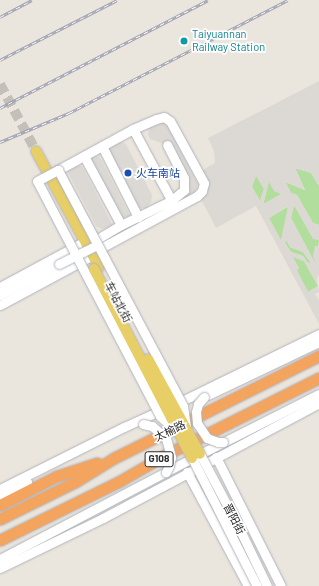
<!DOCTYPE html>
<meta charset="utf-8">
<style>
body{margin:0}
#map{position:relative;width:319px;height:586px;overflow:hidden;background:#ebe6dd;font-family:Barlow,"Noto Sans SC",sans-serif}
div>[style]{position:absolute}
.green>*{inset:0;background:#b1de9d}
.plaza>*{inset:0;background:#dcd9d4}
.primary-tunnel>*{height:10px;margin-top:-5px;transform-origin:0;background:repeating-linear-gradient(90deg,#c4c0b9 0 10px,transparent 0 15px)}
.roads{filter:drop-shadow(0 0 1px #b0b3bd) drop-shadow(0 0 1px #b0b3bd)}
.secondary>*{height:9px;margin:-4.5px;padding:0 4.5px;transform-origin:4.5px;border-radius:4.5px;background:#fff}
.primary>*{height:10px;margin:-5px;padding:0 5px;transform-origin:5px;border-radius:5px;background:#e7ce66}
.highway>*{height:11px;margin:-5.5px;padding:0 5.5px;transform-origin:5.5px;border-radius:5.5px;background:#f3a560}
.rail>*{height:3px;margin-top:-1.5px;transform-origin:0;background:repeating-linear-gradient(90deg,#fff 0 4.5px,#a0a2b3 0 9px);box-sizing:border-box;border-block:1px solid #a0a2b3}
.bridges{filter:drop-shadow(0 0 1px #b0b3bd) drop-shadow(0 0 1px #b0b3bd)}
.secondary-bridge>*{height:9px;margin:-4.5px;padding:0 4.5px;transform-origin:4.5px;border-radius:4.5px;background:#fff}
.primary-bridge>*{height:10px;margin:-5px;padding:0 5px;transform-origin:5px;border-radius:5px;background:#e7ce66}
.dots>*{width:11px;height:11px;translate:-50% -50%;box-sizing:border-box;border:2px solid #fff;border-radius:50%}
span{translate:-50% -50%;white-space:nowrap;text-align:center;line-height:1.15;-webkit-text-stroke:3.5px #fff;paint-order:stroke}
.shield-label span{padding:1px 3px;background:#fff;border:1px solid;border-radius:3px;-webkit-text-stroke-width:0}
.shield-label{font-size:10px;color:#2a2a2a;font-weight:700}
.culture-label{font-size:11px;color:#0d838f}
.left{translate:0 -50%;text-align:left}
.transit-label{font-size:11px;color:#164399}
.street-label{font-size:11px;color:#2a2a2a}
</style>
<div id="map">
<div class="green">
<div style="clip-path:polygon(295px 168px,311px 173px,319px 186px,319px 225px,313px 223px,297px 195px,291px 193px,285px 182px,305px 190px)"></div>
<div style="clip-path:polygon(256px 175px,264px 189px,260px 201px,252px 187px)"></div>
<div style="clip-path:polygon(269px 181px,282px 194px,263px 205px)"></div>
<div style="clip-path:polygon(294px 205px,313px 238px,319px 240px,316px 265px,291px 218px)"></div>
<div style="clip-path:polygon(289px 206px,281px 241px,269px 218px)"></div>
<div style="clip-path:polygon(286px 239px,290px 247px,303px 252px,312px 264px,307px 262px,303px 256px,291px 252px,285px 243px)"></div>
<div style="clip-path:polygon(292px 256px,304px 261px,318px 286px,308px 292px,296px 270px,299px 268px)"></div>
</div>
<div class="plaza">
<div style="clip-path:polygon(evenodd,319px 81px,319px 186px,311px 173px,295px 168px,305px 190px,286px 182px,291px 193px,297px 195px,313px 223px,319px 225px,319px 240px,313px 239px,294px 205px,291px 218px,316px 265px,313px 256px,315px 246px,318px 246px,319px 248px,319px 275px,317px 279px,319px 292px,315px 294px,319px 300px,319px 324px,256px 206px,216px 228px,200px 197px,202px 172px,206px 168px,215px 163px,214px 151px,208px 138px,319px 81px,256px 176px,264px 189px,260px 201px,252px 187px,256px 176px,319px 81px,269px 182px,274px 191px,281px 194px,263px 204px,269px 182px,319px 81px,288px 206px,281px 240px,269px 218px,288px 206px,319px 81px,286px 240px,290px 247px,303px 252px,312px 263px,307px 262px,303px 256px,291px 252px,285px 243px,286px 240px,319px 81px,293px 257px,304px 261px,318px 286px,308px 292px,297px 270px,299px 268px,293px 257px)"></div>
<div style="clip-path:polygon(160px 122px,168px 126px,198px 184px,195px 193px,176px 201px,188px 186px,189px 181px,170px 146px,150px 139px,148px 135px,149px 128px,152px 124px)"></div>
<div style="clip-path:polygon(118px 141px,126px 144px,152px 195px,151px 203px,146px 208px,137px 208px,108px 153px,108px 147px)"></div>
<div style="clip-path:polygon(91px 156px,98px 156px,101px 159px,130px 216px,121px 218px,87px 158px)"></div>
<div style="clip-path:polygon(75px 165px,82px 166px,113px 226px,102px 229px,96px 226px,66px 169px)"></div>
</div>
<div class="primary-tunnel">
<div style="left:0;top:84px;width:76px;rotate:61.8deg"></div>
</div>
<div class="roads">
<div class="secondary">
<div style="left:133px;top:129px;width:86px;rotate:61.7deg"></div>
<div style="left:102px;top:146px;width:80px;rotate:63.1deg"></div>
<div style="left:84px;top:156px;width:78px;rotate:61.8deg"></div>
<div style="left:121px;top:225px;width:57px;rotate:-26.1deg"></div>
<div style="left:172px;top:200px;width:16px;rotate:-40deg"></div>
<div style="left:184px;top:190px;width:12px;rotate:-90deg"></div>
<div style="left:184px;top:178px;width:37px;rotate:-117deg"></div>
<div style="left:58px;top:170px;width:85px;rotate:-28.7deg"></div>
<div style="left:133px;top:129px;width:25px;rotate:-23deg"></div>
<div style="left:156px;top:119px;width:8px;rotate:-14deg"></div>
<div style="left:164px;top:117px;width:7px;rotate:34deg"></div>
<div style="left:170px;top:121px;width:71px;rotate:61.3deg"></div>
<div style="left:204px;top:183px;width:8px;rotate:104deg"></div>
<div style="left:202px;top:191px;width:7px;rotate:135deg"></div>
<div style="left:197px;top:196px;width:111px;rotate:151.6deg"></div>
<div style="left:94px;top:241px;width:31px;rotate:-31deg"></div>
<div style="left:0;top:287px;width:97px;rotate:-28.4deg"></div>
<div style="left:0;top:295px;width:67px;rotate:-27.7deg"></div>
<div style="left:0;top:305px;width:106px;rotate:-28.3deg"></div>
<div style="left:208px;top:395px;width:123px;rotate:-25.5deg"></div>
<div style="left:200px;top:454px;width:133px;rotate:-26.8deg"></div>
<div style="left:216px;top:457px;width:144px;rotate:63.3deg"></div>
<div style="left:187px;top:472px;width:129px;rotate:61.8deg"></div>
<div style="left:0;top:489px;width:139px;rotate:-26.6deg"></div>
<div style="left:124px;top:427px;width:72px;rotate:-24.4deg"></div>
<div style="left:190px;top:397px;width:144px;rotate:-26deg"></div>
<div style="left:0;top:497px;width:31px;rotate:-29deg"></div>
<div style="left:0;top:559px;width:217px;rotate:-27.7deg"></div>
<div style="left:0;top:568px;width:114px;rotate:-25.9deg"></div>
<div style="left:103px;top:518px;width:245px;rotate:-28deg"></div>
</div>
<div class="primary">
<div style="left:36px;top:151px;width:132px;rotate:61.5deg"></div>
</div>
<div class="highway">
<div style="left:0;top:505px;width:64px;rotate:-27deg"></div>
<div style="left:57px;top:476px;width:42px;rotate:-18deg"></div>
<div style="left:0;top:519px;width:84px;rotate:-26.3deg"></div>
<div style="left:75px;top:482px;width:46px;rotate:-31.6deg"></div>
<div style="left:114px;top:458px;width:229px;rotate:-26.5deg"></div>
<div style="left:0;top:540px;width:134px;rotate:-26.2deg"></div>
<div style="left:120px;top:481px;width:52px;rotate:-30deg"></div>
<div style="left:165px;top:455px;width:172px;rotate:-26.6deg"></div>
</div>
</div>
<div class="rail">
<div style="left:0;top:17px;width:36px;rotate:-28deg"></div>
<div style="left:0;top:60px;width:131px;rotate:-27.1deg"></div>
<div style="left:0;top:108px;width:234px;rotate:-27.4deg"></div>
<div style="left:0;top:142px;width:75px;rotate:-22.8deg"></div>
<div style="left:69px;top:113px;width:246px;rotate:-27.3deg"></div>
</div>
<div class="bridges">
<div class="secondary-bridge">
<div style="left:59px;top:264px;width:42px;rotate:-26.6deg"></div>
<div style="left:204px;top:397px;width:9px;rotate:131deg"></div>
<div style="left:198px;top:404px;width:8px;rotate:104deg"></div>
<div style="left:196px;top:412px;width:11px;rotate:85deg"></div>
<div style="left:197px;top:423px;width:18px;rotate:56deg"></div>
<div style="left:207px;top:438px;width:12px;rotate:20deg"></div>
<div style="left:218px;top:442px;width:5px"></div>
<div style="left:143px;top:424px;width:9px;rotate:13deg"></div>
<div style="left:152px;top:426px;width:18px;rotate:41deg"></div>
<div style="left:166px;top:438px;width:20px;rotate:75deg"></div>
<div style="left:171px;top:457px;width:9px;rotate:103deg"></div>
<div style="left:169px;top:466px;width:7px;rotate:117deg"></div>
<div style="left:177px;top:432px;width:23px;rotate:-137deg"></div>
<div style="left:160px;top:416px;width:265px;rotate:-117.6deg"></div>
<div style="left:37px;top:181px;width:24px;rotate:-28deg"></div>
<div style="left:58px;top:170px;width:267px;rotate:62.1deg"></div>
<div style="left:183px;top:406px;width:21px;rotate:82deg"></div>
<div style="left:200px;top:454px;width:84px;rotate:62.2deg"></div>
<div style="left:239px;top:528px;width:64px;rotate:64.2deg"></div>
<div style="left:192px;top:458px;width:144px;rotate:63.1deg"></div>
</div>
<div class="primary-bridge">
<div style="left:94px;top:269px;width:213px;rotate:62.6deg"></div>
<div style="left:148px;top:359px;width:108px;rotate:61.3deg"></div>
</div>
</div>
<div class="dots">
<div style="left:184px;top:41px;background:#0f9aa8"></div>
<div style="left:128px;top:173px;background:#1a4fb4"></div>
</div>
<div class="shield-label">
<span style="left:159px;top:459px">G108</span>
</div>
<div class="culture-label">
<span class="left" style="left:192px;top:41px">Taiyuannan<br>Railway Station</span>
</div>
<div class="transit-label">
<span class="left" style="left:136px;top:173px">火车南站</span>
</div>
<div class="street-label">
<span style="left:118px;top:302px;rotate:62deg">车站北街</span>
<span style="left:170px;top:431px;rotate:-26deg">太榆路</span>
<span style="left:234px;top:519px;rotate:63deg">晋阳街</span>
</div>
</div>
